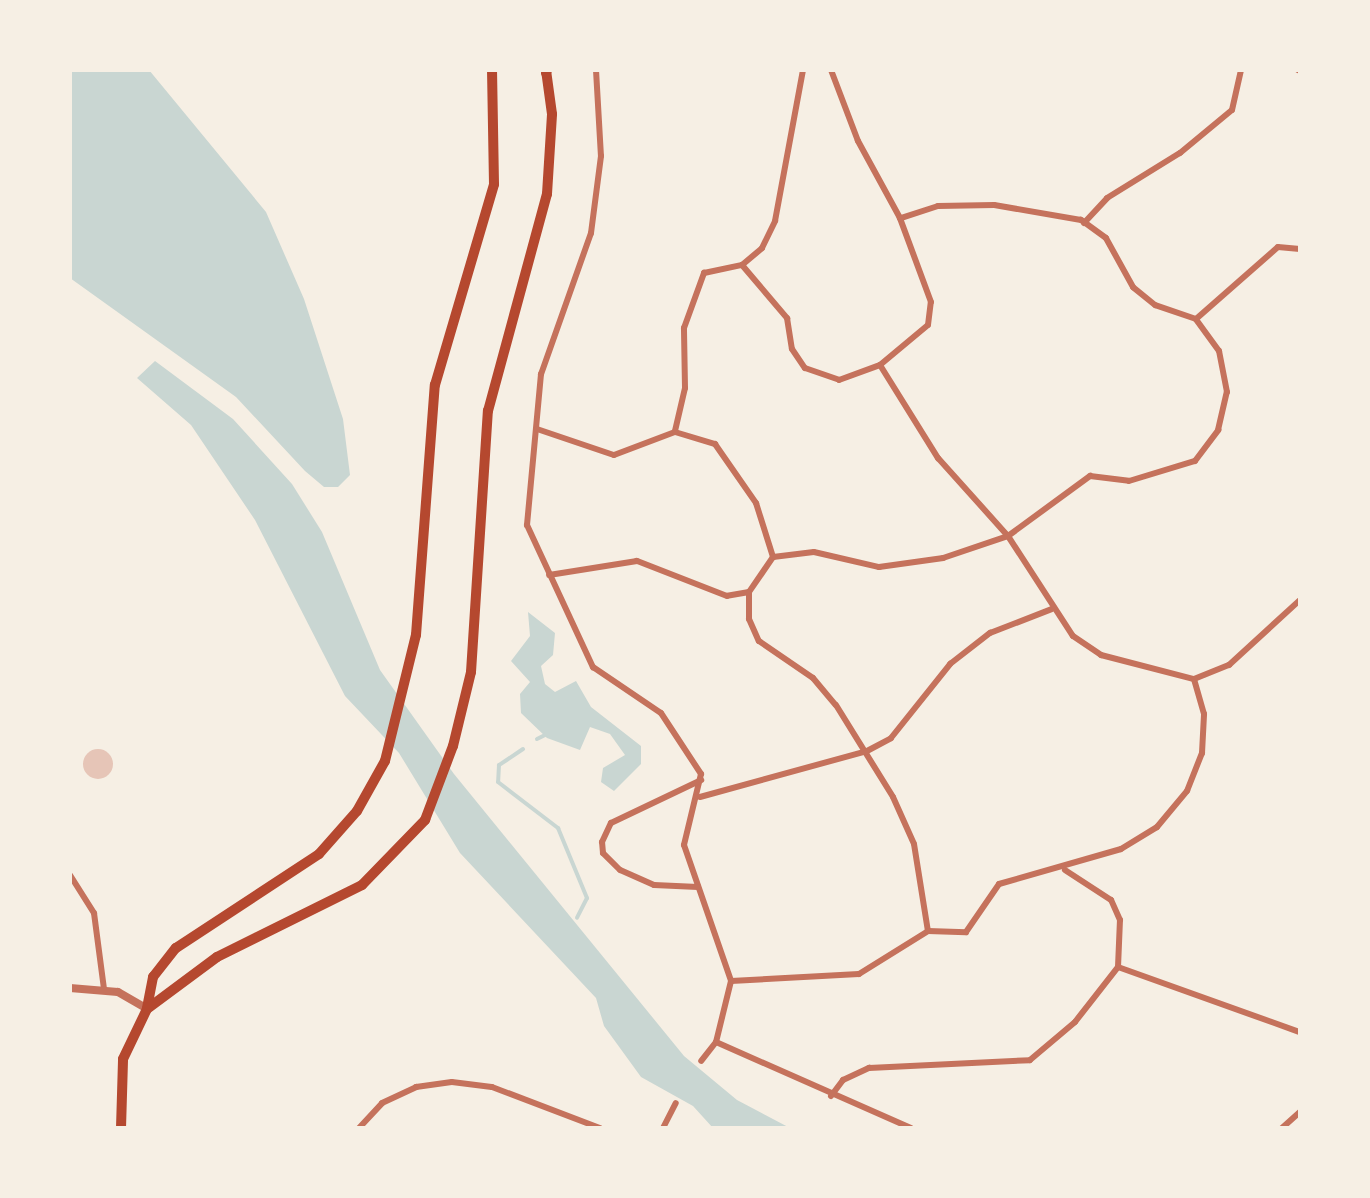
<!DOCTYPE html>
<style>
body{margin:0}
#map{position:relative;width:1370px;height:1198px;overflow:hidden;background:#f6efe4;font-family:"Sofia Sans Condensed",sans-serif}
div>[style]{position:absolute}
.water>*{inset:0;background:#c9d6d2}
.stream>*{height:4px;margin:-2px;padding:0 2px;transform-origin:2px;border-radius:2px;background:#c9d6d2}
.building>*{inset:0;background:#e6c5b7}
.round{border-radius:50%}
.minor>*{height:6px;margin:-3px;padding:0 3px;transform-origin:3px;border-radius:3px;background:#c5725c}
.tertiary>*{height:8px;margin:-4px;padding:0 4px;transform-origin:4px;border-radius:4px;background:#c5725c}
.primary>*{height:10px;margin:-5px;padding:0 5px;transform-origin:5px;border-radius:5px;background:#b5482f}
.trunk>*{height:10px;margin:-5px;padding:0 5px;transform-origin:5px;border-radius:5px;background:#b5482f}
span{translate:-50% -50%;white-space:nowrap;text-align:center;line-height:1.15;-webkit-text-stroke:8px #f6efe4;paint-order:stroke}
.frame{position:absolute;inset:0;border:72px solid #f6efe4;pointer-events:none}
</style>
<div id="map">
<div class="water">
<div style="clip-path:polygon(70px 70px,149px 70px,266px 212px,304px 299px,343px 419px,350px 475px,338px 487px,324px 487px,305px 471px,236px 397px,70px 278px)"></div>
<div style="clip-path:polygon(155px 361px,233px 419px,292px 484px,322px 532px,380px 670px,454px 774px,684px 1056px,737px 1100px,790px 1128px,713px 1128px,693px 1106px,641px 1077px,604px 1026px,596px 998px,460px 853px,399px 753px,345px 696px,255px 520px,191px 425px,137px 378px)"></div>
<div style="clip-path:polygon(528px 612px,555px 633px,553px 655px,541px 666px,545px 684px,555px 692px,576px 681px,591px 707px,641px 746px,641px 764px,614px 791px,601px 782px,603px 768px,625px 755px,610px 734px,590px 727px,580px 750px,547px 738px,521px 713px,520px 694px,530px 682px,511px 661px,530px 636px)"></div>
</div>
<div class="stream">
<div style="left:537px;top:739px;width:9px;rotate:-27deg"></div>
<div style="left:523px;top:749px;width:29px;rotate:146deg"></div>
<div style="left:499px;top:765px;width:17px;rotate:93deg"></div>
<div style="left:498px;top:782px;width:76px;rotate:37.5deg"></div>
<div style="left:558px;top:828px;width:76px;rotate:67.5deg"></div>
<div style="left:587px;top:898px;width:22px;rotate:117deg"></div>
</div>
<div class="building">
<div class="round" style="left:83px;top:749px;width:30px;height:30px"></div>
</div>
<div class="minor">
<div style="left:596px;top:70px;width:86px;rotate:86.7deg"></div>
<div style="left:601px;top:156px;width:78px;rotate:97.4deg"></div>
<div style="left:591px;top:233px;width:150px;rotate:109.5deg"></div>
<div style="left:541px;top:374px;width:152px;rotate:95.3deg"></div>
<div style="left:527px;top:525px;width:157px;rotate:65.1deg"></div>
<div style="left:593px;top:667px;width:82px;rotate:34.1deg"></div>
<div style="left:661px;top:713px;width:73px;rotate:56.7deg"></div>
<div style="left:701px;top:774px;width:73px;rotate:103.5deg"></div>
<div style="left:684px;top:845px;width:144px;rotate:70.9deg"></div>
<div style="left:731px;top:981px;width:63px;rotate:103.8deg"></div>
<div style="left:716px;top:1042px;width:24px;rotate:128deg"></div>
<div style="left:1298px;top:70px;width:2px;rotate:27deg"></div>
<div style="left:1084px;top:223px;width:34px;rotate:-47deg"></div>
<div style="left:1107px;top:198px;width:86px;rotate:-31.7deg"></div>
<div style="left:1180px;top:153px;width:67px;rotate:-39.6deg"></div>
<div style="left:1232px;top:110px;width:41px;rotate:-77.3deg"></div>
<div style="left:742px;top:265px;width:70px;rotate:49.7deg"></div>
<div style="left:787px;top:318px;width:31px;rotate:81deg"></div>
<div style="left:792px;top:349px;width:23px;rotate:56deg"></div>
<div style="left:805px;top:368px;width:36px;rotate:19deg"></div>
<div style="left:839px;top:380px;width:44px;rotate:-20.1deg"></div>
<div style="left:880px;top:365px;width:62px;rotate:-39.8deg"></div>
<div style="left:928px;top:325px;width:23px;rotate:-83deg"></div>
<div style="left:931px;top:302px;width:90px;rotate:-110.3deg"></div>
<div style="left:900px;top:218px;width:88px;rotate:-118.6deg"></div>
<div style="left:858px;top:141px;width:76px;rotate:-110.8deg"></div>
<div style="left:1196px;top:319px;width:109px;rotate:-41.3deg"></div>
<div style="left:1278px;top:247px;width:22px;rotate:5deg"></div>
<div style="left:880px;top:365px;width:110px;rotate:58.1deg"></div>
<div style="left:938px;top:458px;width:105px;rotate:48.1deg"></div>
<div style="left:1008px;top:536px;width:119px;rotate:57deg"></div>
<div style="left:1073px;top:636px;width:34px;rotate:34deg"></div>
<div style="left:1101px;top:655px;width:96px;rotate:14.5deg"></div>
<div style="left:1194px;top:679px;width:38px;rotate:-22deg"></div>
<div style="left:1229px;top:665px;width:96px;rotate:-42.5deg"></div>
<div style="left:537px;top:429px;width:81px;rotate:18.7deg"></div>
<div style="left:614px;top:455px;width:65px;rotate:-20.7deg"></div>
<div style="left:675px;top:432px;width:42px;rotate:16.7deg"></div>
<div style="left:715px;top:444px;width:72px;rotate:55.2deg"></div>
<div style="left:756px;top:503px;width:57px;rotate:72.5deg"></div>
<div style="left:773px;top:557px;width:42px;rotate:124.4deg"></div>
<div style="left:749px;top:592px;width:22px;rotate:170deg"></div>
<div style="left:727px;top:596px;width:97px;rotate:-158.7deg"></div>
<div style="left:637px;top:561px;width:89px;rotate:171deg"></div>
<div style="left:675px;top:431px;width:44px;rotate:-76.9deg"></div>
<div style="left:685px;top:388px;width:60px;rotate:-91deg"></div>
<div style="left:684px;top:328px;width:59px;rotate:-70deg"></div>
<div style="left:704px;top:273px;width:39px;rotate:-12deg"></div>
<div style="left:742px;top:265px;width:26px;rotate:-40deg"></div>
<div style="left:762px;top:248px;width:30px;rotate:-64deg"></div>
<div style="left:775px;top:221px;width:154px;rotate:-79.5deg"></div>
<div style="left:773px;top:557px;width:41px;rotate:-7deg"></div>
<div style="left:814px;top:552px;width:67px;rotate:13deg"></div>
<div style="left:879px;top:567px;width:65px;rotate:-8deg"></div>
<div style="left:943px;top:558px;width:69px;rotate:-18.7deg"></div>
<div style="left:1008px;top:536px;width:102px;rotate:-36.2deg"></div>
<div style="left:1090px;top:476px;width:39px;rotate:7deg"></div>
<div style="left:1129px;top:481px;width:69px;rotate:-16.9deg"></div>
<div style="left:1195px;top:461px;width:39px;rotate:-53deg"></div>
<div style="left:1218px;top:430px;width:39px;rotate:-77deg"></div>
<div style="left:1227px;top:392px;width:42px;rotate:-101deg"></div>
<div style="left:1219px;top:351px;width:39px;rotate:-126deg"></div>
<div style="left:1196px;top:319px;width:43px;rotate:-161.1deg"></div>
<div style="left:1155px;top:305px;width:28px;rotate:-141deg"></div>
<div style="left:1133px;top:287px;width:56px;rotate:-118.9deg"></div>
<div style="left:1106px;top:238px;width:31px;rotate:-144deg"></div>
<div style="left:1081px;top:220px;width:88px;rotate:-170.2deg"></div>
<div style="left:994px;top:205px;width:56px;rotate:179deg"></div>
<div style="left:938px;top:206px;width:40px;rotate:162deg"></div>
<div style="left:749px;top:592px;width:27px;rotate:90deg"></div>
<div style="left:749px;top:619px;width:24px;rotate:66deg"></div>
<div style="left:759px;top:641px;width:65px;rotate:34.4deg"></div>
<div style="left:813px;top:678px;width:35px;rotate:50deg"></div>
<div style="left:836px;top:705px;width:108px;rotate:58.2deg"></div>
<div style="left:893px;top:797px;width:51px;rotate:65.9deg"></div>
<div style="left:914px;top:844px;width:88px;rotate:80.9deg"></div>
<div style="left:700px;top:797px;width:173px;rotate:-15.4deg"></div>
<div style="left:867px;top:751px;width:27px;rotate:-28deg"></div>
<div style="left:891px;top:738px;width:95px;rotate:-51.4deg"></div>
<div style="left:950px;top:664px;width:51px;rotate:-37.8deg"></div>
<div style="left:990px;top:633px;width:66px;rotate:-21.2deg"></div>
<div style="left:70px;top:875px;width:45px;rotate:57.7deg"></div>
<div style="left:94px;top:913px;width:77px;rotate:82.5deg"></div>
<div style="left:698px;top:887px;width:44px;rotate:-177.4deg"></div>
<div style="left:654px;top:885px;width:37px;rotate:-156deg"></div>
<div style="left:620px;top:870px;width:24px;rotate:-135deg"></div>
<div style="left:603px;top:853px;width:11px;rotate:-95deg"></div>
<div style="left:602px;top:842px;width:21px;rotate:-65deg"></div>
<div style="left:611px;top:823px;width:100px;rotate:-25.5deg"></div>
<div style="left:1118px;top:967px;width:193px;rotate:19.7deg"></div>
<div style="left:731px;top:981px;width:128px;rotate:-3.1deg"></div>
<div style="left:859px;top:974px;width:81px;rotate:-31.9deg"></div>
<div style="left:928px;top:931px;width:38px;rotate:2deg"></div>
<div style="left:966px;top:932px;width:58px;rotate:-55.5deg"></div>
<div style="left:999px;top:884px;width:127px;rotate:-16deg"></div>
<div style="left:1121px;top:849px;width:42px;rotate:-31.4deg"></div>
<div style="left:1157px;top:827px;width:47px;rotate:-50.2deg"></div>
<div style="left:1187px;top:791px;width:41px;rotate:-68.5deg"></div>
<div style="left:1202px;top:753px;width:39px;rotate:-87deg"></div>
<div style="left:1204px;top:714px;width:36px;rotate:-106deg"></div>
<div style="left:716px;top:1042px;width:213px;rotate:23.8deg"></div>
<div style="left:831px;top:1096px;width:20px;rotate:-53deg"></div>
<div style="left:843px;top:1080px;width:29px;rotate:-25deg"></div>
<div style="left:869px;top:1068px;width:161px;rotate:-2.8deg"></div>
<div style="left:1030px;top:1060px;width:59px;rotate:-40.2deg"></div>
<div style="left:1075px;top:1022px;width:70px;rotate:-52deg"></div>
<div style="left:1118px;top:967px;width:47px;rotate:-87.6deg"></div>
<div style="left:1120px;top:920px;width:22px;rotate:-114deg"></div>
<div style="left:1111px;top:900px;width:55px;rotate:-146.9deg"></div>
<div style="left:359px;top:1128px;width:34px;rotate:-47deg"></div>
<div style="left:382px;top:1103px;width:38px;rotate:-25deg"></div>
<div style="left:416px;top:1087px;width:36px;rotate:-8deg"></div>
<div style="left:452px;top:1082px;width:40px;rotate:7.1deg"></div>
<div style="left:492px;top:1087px;width:116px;rotate:20.8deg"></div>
<div style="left:663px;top:1128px;width:28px;rotate:-63deg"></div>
<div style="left:1282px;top:1128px;width:24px;rotate:-42deg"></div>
</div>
<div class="tertiary">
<div style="left:70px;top:988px;width:48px;rotate:4.8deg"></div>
<div style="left:118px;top:992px;width:34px;rotate:30deg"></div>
</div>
<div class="primary">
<div style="left:147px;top:1008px;width:32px;rotate:-79deg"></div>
<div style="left:153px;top:977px;width:37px;rotate:-52deg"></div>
<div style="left:176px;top:948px;width:171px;rotate:-33.3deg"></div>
<div style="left:319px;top:854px;width:57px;rotate:-48.5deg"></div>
<div style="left:357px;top:811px;width:57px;rotate:-60.8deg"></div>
<div style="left:385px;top:761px;width:130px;rotate:-76.2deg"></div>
<div style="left:416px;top:635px;width:251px;rotate:-85.7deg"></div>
<div style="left:435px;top:385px;width:209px;rotate:-73.6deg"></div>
<div style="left:494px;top:184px;width:114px;rotate:-91deg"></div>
<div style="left:121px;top:1128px;width:69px;rotate:-88.3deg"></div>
<div style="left:123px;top:1059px;width:55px;rotate:-64.4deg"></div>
<div style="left:147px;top:1009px;width:87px;rotate:-36.6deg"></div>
<div style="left:217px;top:957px;width:162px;rotate:-26.4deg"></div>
<div style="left:362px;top:885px;width:91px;rotate:-45.9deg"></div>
<div style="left:425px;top:820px;width:79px;rotate:-69.3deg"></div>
<div style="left:453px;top:746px;width:76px;rotate:-76.3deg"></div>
<div style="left:471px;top:672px;width:262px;rotate:-86.3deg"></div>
<div style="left:488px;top:411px;width:225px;rotate:-74.8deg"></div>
<div style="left:547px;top:194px;width:80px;rotate:-86.4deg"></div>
<div style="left:552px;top:114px;width:44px;rotate:-97.8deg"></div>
</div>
<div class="trunk">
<div style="left:546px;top:73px;width:3px;rotate:-72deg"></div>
</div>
<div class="frame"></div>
</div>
